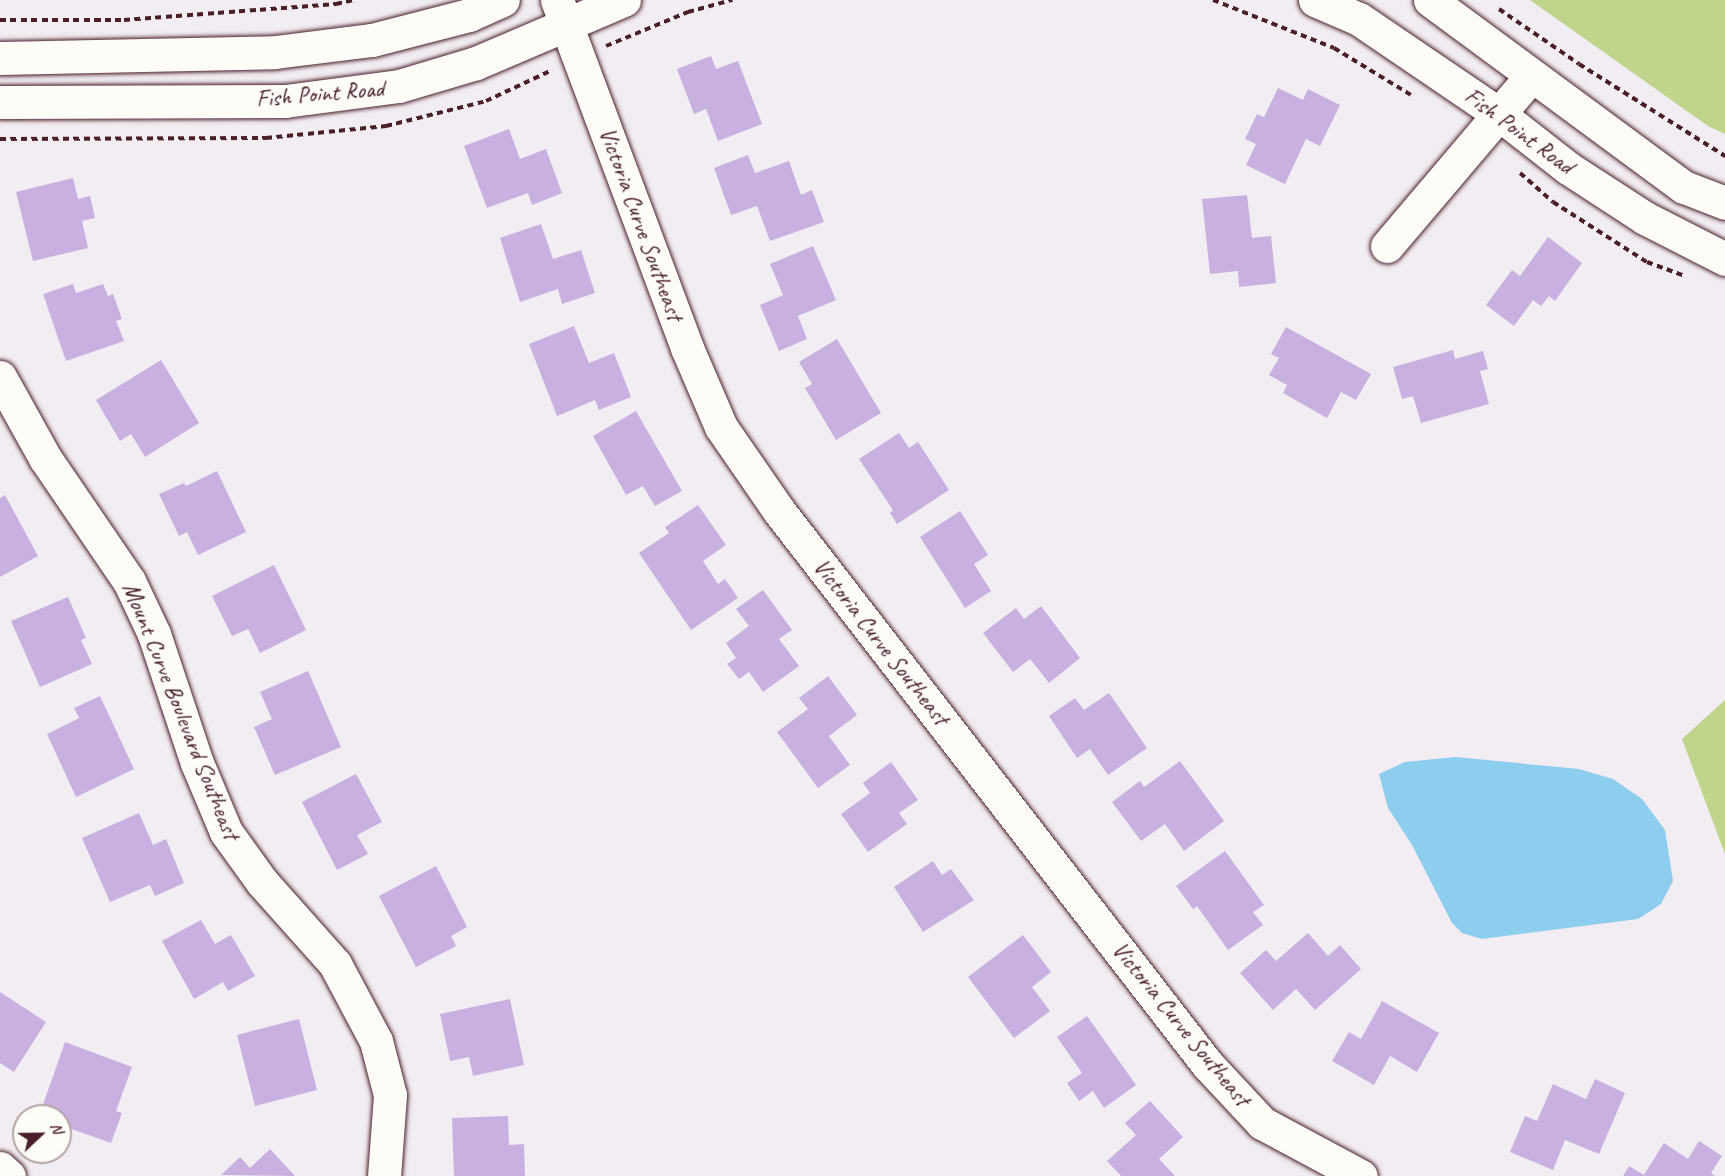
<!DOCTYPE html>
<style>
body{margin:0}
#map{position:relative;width:1725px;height:1176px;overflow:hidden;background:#f2edf2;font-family:Caveat,sans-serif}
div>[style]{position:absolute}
.green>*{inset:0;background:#bfd58b}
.water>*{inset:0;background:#8dcdee}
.building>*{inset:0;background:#c8b1e0}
.path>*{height:4px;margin-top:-2px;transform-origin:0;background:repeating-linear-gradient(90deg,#4a1f2b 0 6px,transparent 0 10.5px)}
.roads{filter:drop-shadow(0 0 2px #4a1f2b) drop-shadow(0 0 2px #4a1f2b)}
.street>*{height:33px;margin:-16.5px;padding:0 16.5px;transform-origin:16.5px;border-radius:16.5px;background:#fdfcf7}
.secondary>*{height:33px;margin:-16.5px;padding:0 16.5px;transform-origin:16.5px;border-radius:16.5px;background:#fdfcf7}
span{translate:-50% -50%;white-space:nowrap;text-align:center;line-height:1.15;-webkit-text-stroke:4.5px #fdfcf7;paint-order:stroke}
.street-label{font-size:24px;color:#4a1f2b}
.north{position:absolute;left:12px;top:1104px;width:60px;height:60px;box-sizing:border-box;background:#fdfcf7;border:2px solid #b5a4a5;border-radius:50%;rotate:68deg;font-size:16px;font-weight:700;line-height:24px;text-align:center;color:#4a1f2b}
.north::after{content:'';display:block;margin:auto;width:21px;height:27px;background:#4a1f2b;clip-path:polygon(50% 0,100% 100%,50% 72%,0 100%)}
</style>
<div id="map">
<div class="green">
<div style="clip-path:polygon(1530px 0,1725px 0,1725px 134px,1708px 126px)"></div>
<div style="clip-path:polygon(1725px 700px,1725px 854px,1682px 739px)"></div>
</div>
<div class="water">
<div style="clip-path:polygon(1455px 757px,1579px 769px,1613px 779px,1642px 799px,1665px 830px,1673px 881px,1661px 904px,1638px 919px,1482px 939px,1462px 933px,1452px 923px,1412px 845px,1388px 808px,1379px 774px,1405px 762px)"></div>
</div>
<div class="building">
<div style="clip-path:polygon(711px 56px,716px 69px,738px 61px,762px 124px,718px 141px,706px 109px,694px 114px,677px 69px)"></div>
<div style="clip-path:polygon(1278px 88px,1303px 100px,1308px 89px,1340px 105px,1320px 146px,1306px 139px,1285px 184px,1246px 165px,1256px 144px,1245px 139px,1257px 114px,1264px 117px)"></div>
<div style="clip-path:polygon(509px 129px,520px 159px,546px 149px,562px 193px,532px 205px,528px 193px,487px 208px,464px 146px)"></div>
<div style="clip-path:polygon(748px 155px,755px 173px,789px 161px,801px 195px,812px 190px,824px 222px,770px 241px,757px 206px,731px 215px,714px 168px)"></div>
<div style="clip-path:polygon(73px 178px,78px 199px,90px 196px,95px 218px,82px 221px,88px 248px,33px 261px,16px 192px)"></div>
<div style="clip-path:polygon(1247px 195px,1252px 238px,1271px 236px,1276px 283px,1239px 287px,1238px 271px,1210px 274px,1202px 199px)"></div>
<div style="clip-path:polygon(541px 224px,553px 259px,581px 250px,595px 293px,562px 304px,558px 289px,520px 302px,500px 238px)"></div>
<div style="clip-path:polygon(1548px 237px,1582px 263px,1555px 301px,1549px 296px,1541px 306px,1533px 300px,1514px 326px,1486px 305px,1512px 270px,1520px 276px)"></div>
<div style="clip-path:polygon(813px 246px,836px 300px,798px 316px,807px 339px,779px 351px,760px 305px,783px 295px,770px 264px)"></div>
<div style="clip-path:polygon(73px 284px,76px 293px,103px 284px,108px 296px,113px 294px,122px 319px,116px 321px,124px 341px,66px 361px,43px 294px)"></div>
<div style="clip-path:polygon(574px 326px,589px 363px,614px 353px,631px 397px,599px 410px,595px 400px,557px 416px,529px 344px)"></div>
<div style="clip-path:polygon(1286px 327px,1371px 374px,1356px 400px,1341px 392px,1327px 418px,1283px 393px,1287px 385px,1269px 375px,1279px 358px,1271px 354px)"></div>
<div style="clip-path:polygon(837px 339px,881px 413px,836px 440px,805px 388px,812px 384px,799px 362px)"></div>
<div style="clip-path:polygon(1453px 350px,1455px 359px,1483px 351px,1488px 369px,1480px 371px,1489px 404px,1421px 423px,1413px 396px,1402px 399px,1393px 367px)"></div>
<div style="clip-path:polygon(161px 360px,199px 423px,145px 457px,131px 434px,120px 441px,96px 400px)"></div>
<div style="clip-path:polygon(636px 411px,682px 491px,655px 506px,643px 486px,626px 495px,593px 436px)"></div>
<div style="clip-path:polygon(899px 433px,909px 448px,918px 442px,949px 490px,897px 524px,890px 513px,893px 510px,859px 459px)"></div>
<div style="clip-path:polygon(217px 471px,246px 532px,198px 555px,187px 532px,179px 536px,159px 494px,184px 483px,186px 486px)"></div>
<div style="clip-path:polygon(5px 495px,38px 556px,0 577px,0 498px)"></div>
<div style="clip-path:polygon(698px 505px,726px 545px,703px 561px,718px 584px,725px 579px,738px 598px,691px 630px,639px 553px,669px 533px,665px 527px)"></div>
<div style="clip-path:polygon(960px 511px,988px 555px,974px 564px,991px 591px,965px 608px,920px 537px)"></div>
<div style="clip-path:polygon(274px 565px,306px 630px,260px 653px,248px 629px,232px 636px,212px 596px)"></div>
<div style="clip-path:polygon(763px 590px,792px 630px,779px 639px,799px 666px,763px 692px,749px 672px,739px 679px,727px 664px,736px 658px,726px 643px,749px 626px,736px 609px)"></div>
<div style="clip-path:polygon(68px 597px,86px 638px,81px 640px,92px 664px,40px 687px,11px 621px)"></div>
<div style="clip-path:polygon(1041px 606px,1080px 658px,1049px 683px,1030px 659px,1013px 672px,983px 633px,1016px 608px,1024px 619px)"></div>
<div style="clip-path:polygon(308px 671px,341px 747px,275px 775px,254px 727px,272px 719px,260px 692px)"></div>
<div style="clip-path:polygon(828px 676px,857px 715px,829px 736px,850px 765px,818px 788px,777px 732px,808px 709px,799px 698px)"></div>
<div style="clip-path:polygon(1109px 693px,1147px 748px,1108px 775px,1090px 749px,1077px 758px,1049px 716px,1075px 698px,1084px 710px)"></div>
<div style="clip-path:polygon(100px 696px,134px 769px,76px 797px,47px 734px,79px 718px,74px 708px)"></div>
<div style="clip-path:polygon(1180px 761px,1224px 821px,1184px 851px,1165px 824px,1141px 841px,1112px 802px,1140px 781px,1144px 787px)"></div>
<div style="clip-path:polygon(891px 762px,918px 800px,899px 813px,907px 824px,868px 852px,841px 814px,870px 793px,863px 783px)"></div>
<div style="clip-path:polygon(356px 774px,382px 822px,357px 835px,368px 854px,337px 870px,302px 802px)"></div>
<div style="clip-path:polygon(139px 813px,153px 845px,166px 839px,184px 883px,155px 896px,150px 885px,110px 902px,82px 838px)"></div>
<div style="clip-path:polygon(1225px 851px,1264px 905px,1253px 912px,1263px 925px,1228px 950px,1197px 906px,1193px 909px,1176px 886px)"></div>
<div style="clip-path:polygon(933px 861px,942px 875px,951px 869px,974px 900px,923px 932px,894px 887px)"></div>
<div style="clip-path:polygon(436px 866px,467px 927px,451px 936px,456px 946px,416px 967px,379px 896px)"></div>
<div style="clip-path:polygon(201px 920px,215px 944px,231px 935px,255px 976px,228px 991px,223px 982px,194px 999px,162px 941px)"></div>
<div style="clip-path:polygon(1308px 933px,1328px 956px,1340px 945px,1361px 969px,1315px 1010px,1296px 989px,1273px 1010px,1240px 973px,1266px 950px,1276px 961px)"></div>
<div style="clip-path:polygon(1023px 935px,1051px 972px,1032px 987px,1050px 1011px,1014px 1038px,968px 977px)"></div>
<div style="clip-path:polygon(0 992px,46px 1022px,14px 1072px,0 1063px)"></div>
<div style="clip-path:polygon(510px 999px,524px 1065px,473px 1076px,469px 1057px,450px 1061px,440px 1014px)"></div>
<div style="clip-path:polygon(1382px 1001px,1439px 1033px,1417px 1072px,1390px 1056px,1374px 1085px,1332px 1061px,1349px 1032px,1361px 1039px)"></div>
<div style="clip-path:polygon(1087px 1016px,1136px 1085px,1104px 1108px,1093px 1091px,1079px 1101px,1067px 1083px,1082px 1073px,1057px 1037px)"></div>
<div style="clip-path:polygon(299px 1019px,317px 1090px,255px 1106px,237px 1035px)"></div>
<div style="clip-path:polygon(65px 1042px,132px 1067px,116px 1111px,122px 1113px,111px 1143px,60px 1125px,60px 1116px,39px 1116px)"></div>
<div style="clip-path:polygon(1595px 1079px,1625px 1093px,1599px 1154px,1565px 1140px,1553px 1170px,1510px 1152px,1525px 1116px,1537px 1121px,1553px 1084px,1586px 1099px)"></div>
<div style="clip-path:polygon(1150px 1101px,1183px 1137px,1159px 1159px,1175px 1176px,1121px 1176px,1107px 1161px,1136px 1135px,1125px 1123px)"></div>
<div style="clip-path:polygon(508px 1116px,509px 1145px,524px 1144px,525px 1176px,454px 1176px,452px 1118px)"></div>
<div style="clip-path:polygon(1699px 1141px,1722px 1156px,1711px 1173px,1715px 1176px,1623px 1176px,1629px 1166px,1644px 1175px,1664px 1143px,1688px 1159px)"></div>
<div style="clip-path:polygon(270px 1149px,295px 1176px,221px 1175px,240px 1157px,250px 1168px)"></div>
</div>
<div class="path">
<div style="left:1213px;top:0;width:130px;rotate:21.6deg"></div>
<div style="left:1334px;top:48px;width:90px;rotate:31.4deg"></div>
<div style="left:1499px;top:9px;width:97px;rotate:34.5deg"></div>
<div style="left:1579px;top:64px;width:173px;rotate:32.2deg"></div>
<div style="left:0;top:20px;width:124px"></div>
<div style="left:124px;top:20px;width:213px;rotate:-4.3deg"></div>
<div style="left:336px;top:4px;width:18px;rotate:-13deg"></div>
<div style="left:606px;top:46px;width:89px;rotate:-22.5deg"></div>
<div style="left:688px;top:12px;width:46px;rotate:-15.3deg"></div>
<div style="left:0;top:139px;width:266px;rotate:-0.2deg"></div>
<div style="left:266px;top:138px;width:121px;rotate:-5.7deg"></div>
<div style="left:386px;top:126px;width:103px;rotate:-14deg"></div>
<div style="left:486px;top:101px;width:71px;rotate:-25.1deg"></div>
<div style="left:1520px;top:173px;width:44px;rotate:41.3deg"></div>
<div style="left:1553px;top:202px;width:112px;rotate:32.6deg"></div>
<div style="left:1647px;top:262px;width:40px;rotate:20.2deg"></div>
</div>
<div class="roads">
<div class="street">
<div style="left:557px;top:0;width:371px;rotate:69.5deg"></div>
<div style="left:687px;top:348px;width:86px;rotate:66.7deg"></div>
<div style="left:721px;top:427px;width:102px;rotate:55.4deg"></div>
<div style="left:779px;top:511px;width:699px;rotate:52.26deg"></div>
<div style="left:1207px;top:1064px;width:81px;rotate:47deg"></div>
<div style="left:1262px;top:1123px;width:112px;rotate:28.2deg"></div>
<div style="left:1387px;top:246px;width:223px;rotate:-49.7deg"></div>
<div style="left:0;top:377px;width:93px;rotate:60.9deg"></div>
<div style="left:45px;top:458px;width:149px;rotate:55.7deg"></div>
<div style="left:129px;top:581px;width:59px;rotate:64.7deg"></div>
<div style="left:154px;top:634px;width:136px;rotate:71.6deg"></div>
<div style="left:197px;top:763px;width:75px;rotate:67.2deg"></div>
<div style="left:226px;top:832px;width:62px;rotate:54.2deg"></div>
<div style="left:262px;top:882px;width:110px;rotate:48.3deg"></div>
<div style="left:335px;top:964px;width:87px;rotate:62deg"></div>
<div style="left:376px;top:1041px;width:56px;rotate:75.5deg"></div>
<div style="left:390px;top:1095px;width:81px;rotate:94.2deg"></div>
<div style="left:0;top:1168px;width:12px;rotate:42deg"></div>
</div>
<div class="secondary">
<div style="left:1315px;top:0;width:48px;rotate:23.4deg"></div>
<div style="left:1359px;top:19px;width:169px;rotate:34.2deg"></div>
<div style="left:1499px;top:114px;width:88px;rotate:38deg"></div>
<div style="left:1568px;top:168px;width:92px;rotate:33deg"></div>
<div style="left:1645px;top:218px;width:90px;rotate:27.1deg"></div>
<div style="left:1430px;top:0;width:315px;rotate:36.4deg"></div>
<div style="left:1684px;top:187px;width:44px;rotate:21.3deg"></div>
<div style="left:0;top:58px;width:275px;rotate:-1.2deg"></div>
<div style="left:275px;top:52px;width:98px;rotate:-7.1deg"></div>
<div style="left:372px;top:40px;width:100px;rotate:-14.5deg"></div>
<div style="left:469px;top:15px;width:37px;rotate:-24deg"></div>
<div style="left:0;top:102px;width:285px;rotate:-0.2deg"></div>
<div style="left:285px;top:101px;width:115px;rotate:-7.5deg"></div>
<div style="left:399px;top:86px;width:80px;rotate:-16.6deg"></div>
<div style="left:476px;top:63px;width:161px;rotate:-23.1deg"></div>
</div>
</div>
<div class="street-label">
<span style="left:320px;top:94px;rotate:-5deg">Fish Point Road</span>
<span style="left:1519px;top:131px;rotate:36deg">Fish Point Road</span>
<span style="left:641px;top:224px;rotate:70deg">Victoria Curve Southeast</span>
<span style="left:881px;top:642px;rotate:52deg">Victoria Curve Southeast</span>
<span style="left:181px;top:711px;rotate:68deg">Mount Curve Boulevard Southeast</span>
<span style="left:1181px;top:1024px;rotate:51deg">Victoria Curve Southeast</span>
</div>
<div class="north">N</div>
</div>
